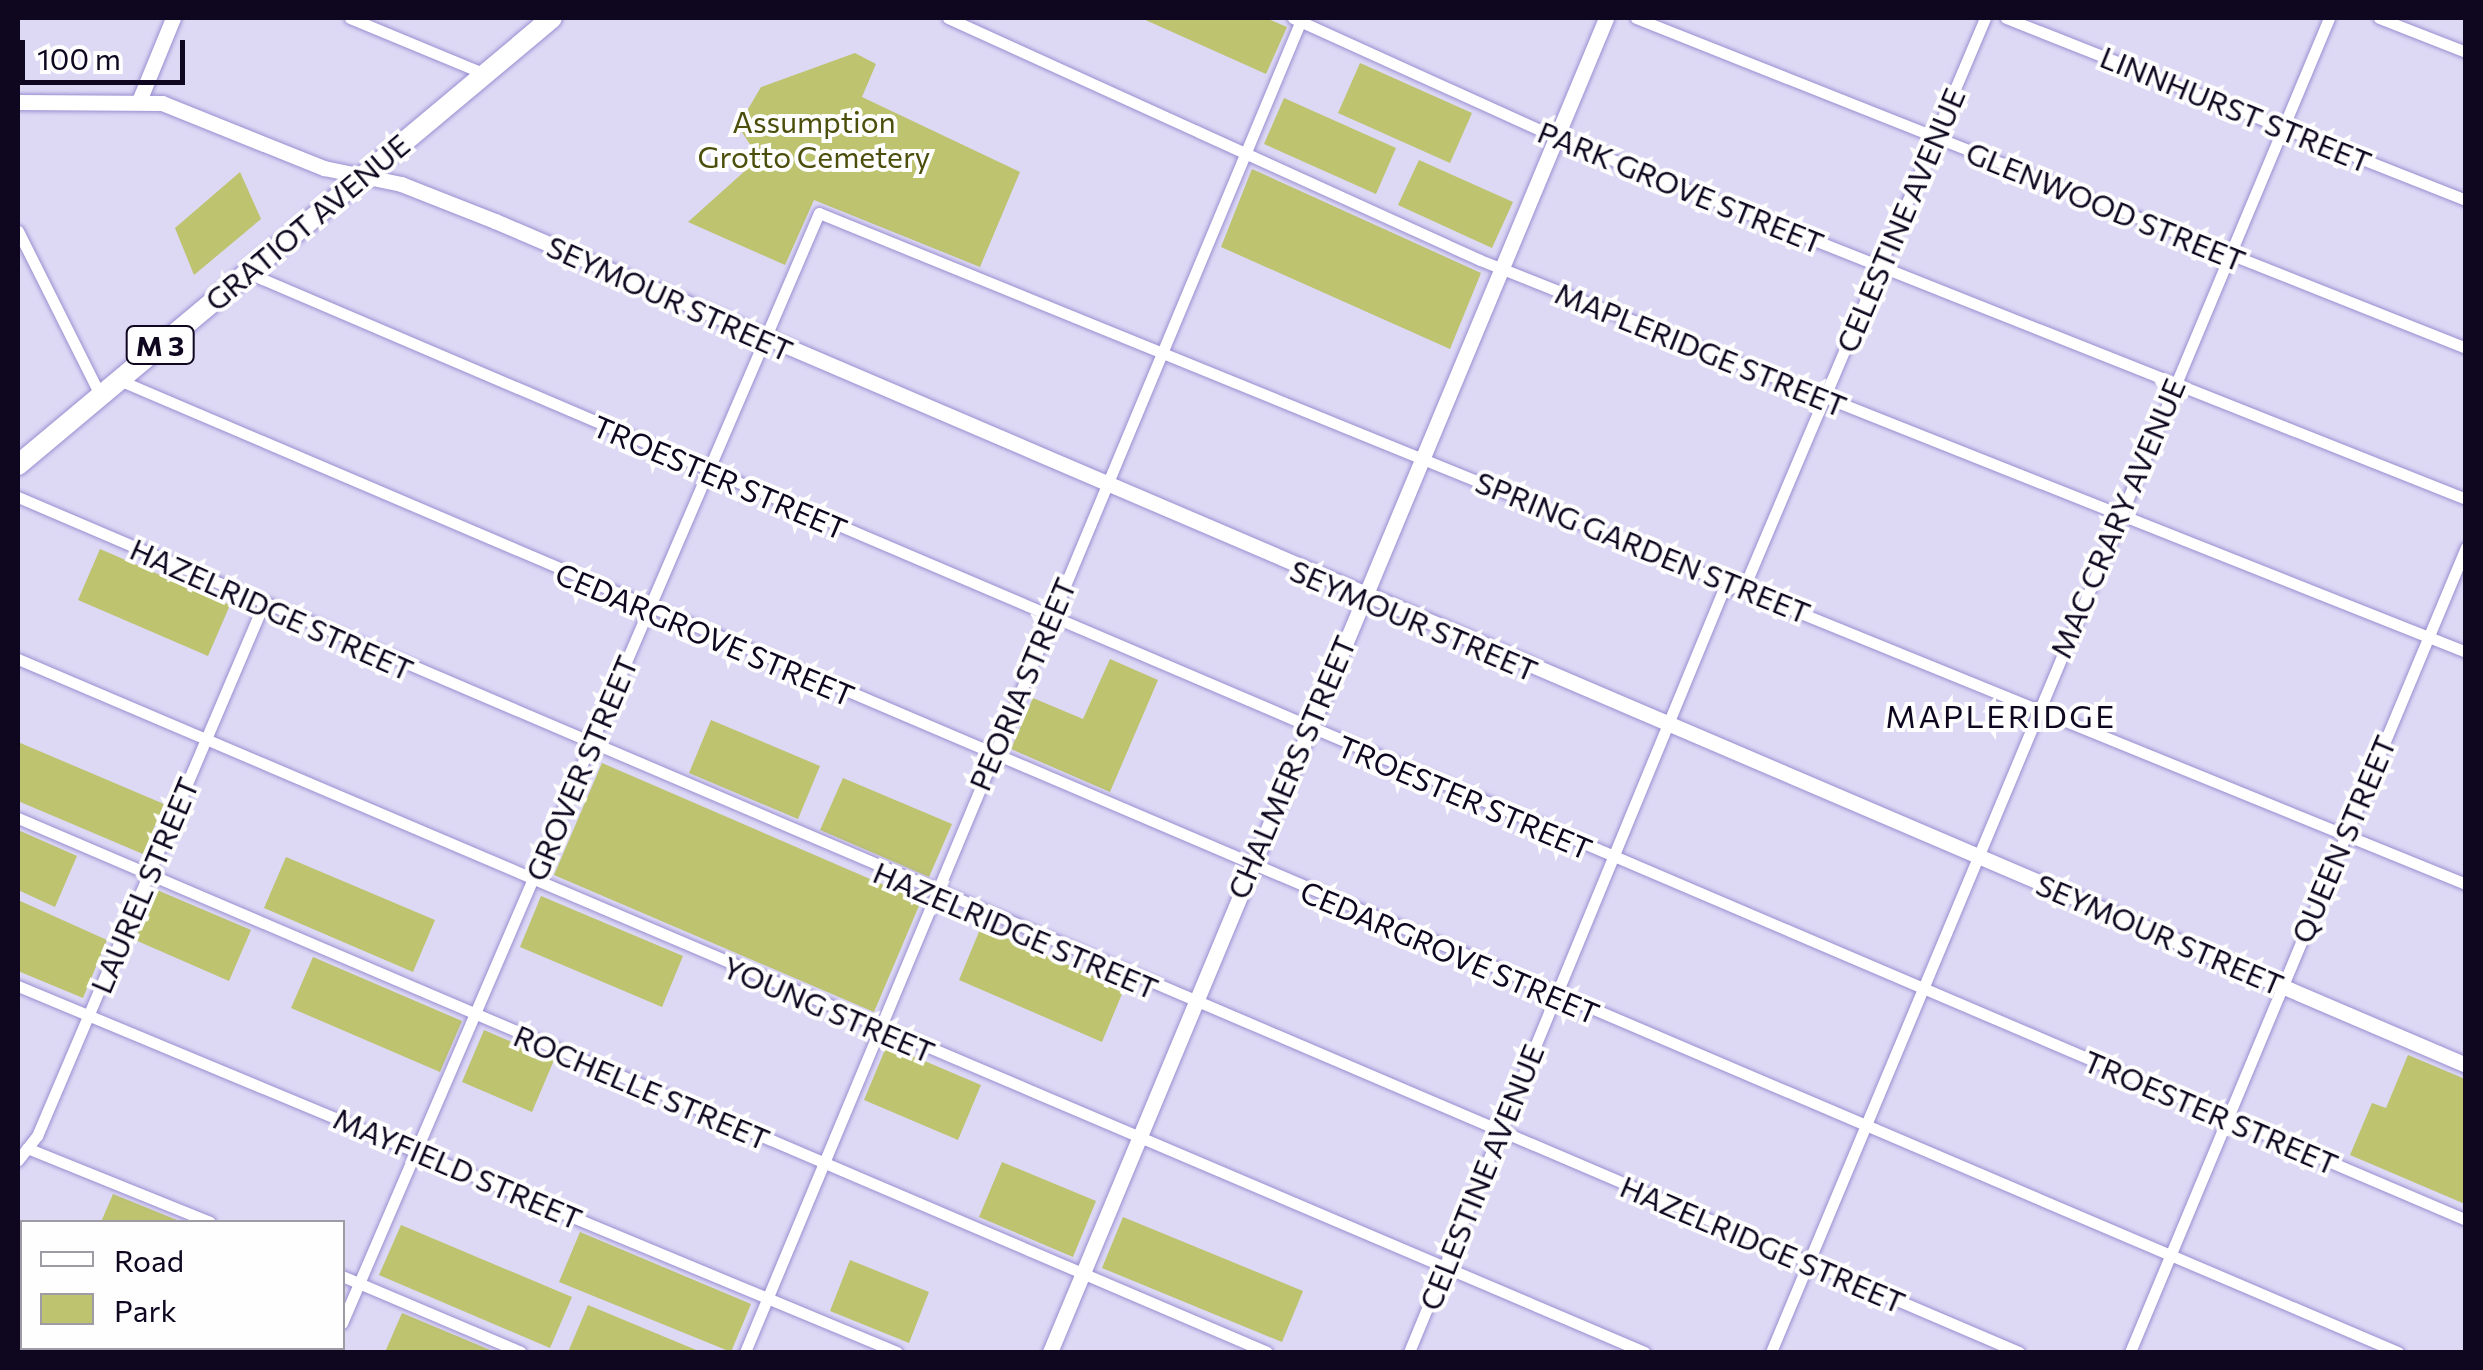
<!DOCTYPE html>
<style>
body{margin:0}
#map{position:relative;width:2483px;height:1370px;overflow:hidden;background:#ddd9f5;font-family:Commissioner,sans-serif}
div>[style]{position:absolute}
.green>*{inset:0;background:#bdc36f}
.roads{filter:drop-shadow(0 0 2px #9b8ed1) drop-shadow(0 0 2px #9b8ed1)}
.minor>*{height:11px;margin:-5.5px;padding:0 5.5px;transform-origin:5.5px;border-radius:5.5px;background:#fff}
.tertiary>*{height:15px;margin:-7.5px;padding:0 7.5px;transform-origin:7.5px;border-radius:7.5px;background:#fff}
.primary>*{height:20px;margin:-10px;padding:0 10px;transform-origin:10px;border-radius:10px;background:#fff}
span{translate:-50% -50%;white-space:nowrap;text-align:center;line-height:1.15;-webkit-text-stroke:8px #fefefe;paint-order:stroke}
.shield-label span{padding:2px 8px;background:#fefefe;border:2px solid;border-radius:8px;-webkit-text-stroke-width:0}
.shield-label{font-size:28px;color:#0e071f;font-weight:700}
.street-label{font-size:30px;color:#0e071f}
.park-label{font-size:30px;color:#4c4f0c}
.neighbourhood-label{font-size:32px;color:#0e071f;letter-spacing:2.5px}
.frame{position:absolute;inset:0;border:20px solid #0e071f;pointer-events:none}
.legend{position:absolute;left:20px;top:1220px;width:325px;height:130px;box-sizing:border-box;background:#fefefe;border:2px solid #9e9ba5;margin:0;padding:12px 18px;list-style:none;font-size:30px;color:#0e071f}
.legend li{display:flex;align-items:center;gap:20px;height:50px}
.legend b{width:50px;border:2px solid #9e9ba5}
.scale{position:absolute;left:20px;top:40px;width:165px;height:45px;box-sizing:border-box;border:5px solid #0e071f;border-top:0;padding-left:12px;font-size:30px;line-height:35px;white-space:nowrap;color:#0e071f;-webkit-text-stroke:8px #fefefe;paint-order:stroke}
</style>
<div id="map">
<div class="green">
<div style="clip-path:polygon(1141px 18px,1266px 18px,1287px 27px,1266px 74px)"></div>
<div style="clip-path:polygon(855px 53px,876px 64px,862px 97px,1020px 172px,980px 267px,814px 200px,785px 265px,688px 222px,746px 170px,753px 149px,738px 126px,761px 87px)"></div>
<div style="clip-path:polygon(1360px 63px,1472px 113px,1450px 163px,1338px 113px)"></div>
<div style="clip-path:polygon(1284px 98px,1396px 148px,1376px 194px,1264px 144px)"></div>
<div style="clip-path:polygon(1419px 160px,1513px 202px,1492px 248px,1398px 205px)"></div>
<div style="clip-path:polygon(1252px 169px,1481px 273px,1450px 349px,1221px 247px)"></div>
<div style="clip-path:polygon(240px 172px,261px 219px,194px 275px,175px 228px)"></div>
<div style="clip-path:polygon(100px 549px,230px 605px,208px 656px,78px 600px)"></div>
<div style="clip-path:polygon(1110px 659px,1158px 680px,1110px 792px,1011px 749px,1033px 698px,1083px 719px)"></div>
<div style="clip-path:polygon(711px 720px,820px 766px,798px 819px,689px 773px)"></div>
<div style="clip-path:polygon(18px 742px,164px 804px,143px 854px,18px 801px)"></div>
<div style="clip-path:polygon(602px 763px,921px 901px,874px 1012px,554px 875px)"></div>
<div style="clip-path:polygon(843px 778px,952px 824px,929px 877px,820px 830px)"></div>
<div style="clip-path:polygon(18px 830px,77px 856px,55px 907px,18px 890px)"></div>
<div style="clip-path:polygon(286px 857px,435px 920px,413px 972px,264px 908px)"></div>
<div style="clip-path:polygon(157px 890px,251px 930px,229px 981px,135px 940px)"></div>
<div style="clip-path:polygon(541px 896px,683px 956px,662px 1007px,520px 947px)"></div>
<div style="clip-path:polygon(18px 900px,107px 940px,83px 998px,18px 971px)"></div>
<div style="clip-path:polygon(981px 927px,1124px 989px,1102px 1042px,959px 980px)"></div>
<div style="clip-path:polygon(313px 957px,462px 1021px,440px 1072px,291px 1008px)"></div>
<div style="clip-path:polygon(484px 1030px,554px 1060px,532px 1112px,462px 1082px)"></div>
<div style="clip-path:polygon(887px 1045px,981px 1085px,958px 1140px,864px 1100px)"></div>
<div style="clip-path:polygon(2408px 1055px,2465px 1079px,2465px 1204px,2350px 1155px,2372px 1103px,2386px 1108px)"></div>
<div style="clip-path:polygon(1002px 1162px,1096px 1201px,1073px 1257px,979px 1217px)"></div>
<div style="clip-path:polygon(113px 1194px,182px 1222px,101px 1222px)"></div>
<div style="clip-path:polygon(1123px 1217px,1303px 1291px,1282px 1342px,1102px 1268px)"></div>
<div style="clip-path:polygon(401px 1225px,572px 1297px,550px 1348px,379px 1275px)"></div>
<div style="clip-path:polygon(580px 1232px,751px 1304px,731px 1352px,559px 1282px)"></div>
<div style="clip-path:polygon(850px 1260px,929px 1292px,909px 1343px,830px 1311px)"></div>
<div style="clip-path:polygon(588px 1305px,701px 1352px,568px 1352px)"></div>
<div style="clip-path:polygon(402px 1313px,495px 1352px,385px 1352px)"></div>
</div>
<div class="roads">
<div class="minor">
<div style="left:350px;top:18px;width:146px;rotate:22.5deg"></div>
<div style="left:948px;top:18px;width:584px;rotate:24.46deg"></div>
<div style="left:1480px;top:260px;width:1061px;rotate:21.68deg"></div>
<div style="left:1293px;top:18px;width:288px;rotate:24.4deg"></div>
<div style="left:1555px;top:137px;width:980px;rotate:21.67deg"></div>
<div style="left:1636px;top:18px;width:893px;rotate:21.68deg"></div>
<div style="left:2006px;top:18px;width:495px;rotate:21.6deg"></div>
<div style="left:2379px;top:18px;width:93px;rotate:21.3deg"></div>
<div style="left:18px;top:231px;width:183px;rotate:63.4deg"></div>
<div style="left:246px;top:272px;width:2414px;rotate:23.12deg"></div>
<div style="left:119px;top:380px;width:2478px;rotate:23.1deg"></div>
<div style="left:18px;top:497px;width:2176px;rotate:23.14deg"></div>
<div style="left:18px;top:659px;width:1768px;rotate:23.08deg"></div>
<div style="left:18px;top:818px;width:1358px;rotate:23.15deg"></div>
<div style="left:18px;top:986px;width:952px;rotate:22.61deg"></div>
<div style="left:27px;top:1148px;width:197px;rotate:22deg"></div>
<div style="left:18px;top:1160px;width:31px;rotate:-52deg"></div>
<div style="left:37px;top:1136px;width:577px;rotate:-66.94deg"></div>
<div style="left:342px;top:1276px;width:194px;rotate:23deg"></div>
<div style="left:342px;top:1323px;width:1208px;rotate:-66.75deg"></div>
<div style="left:819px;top:213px;width:1778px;rotate:22.17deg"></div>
<div style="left:330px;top:1352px;width:4px;rotate:-63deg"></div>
<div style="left:745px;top:1352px;width:1446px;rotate:-67.34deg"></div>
<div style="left:1409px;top:1352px;width:821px;rotate:-67.59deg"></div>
<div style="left:1722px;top:593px;width:30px;rotate:-30deg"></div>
<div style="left:1748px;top:578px;width:608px;rotate:-67.06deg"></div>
<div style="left:1771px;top:1352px;width:1446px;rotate:-67.3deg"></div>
<div style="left:2130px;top:1352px;width:872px;rotate:-67.34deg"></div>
</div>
<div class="tertiary">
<div style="left:139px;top:101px;width:90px;rotate:-67.7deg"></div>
<div style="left:18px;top:102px;width:144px;rotate:0.4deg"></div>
<div style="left:162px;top:103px;width:175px;rotate:21.9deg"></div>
<div style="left:324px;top:168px;width:79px;rotate:11.7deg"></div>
<div style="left:401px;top:184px;width:101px;rotate:21.5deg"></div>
<div style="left:495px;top:221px;width:2144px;rotate:23.18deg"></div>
<div style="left:18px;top:1314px;width:4px;rotate:27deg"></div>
<div style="left:99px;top:1348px;width:14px;rotate:17deg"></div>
<div style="left:1050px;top:1352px;width:1445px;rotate:-67.37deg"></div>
</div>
<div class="primary">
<div style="left:18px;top:465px;width:696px;rotate:-39.93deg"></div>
</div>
</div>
<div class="shield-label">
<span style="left:160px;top:345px">M 3</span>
</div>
<div class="street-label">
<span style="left:2236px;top:109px;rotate:22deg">LINNHURST STREET</span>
<span style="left:1681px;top:187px;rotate:22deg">PARK GROVE STREET</span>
<span style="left:2106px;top:206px;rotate:22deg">GLENWOOD STREET</span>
<span style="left:1900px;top:220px;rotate:-67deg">CELESTINE AVENUE</span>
<span style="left:307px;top:222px;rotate:-40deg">GRATIOT AVENUE</span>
<span style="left:670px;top:298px;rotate:24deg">SEYMOUR STREET</span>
<span style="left:1701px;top:349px;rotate:22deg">MAPLERIDGE STREET</span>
<span style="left:720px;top:477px;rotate:23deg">TROESTER STREET</span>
<span style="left:2117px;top:518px;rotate:-67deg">MAC CRARY AVENUE</span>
<span style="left:1643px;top:547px;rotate:22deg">SPRING GARDEN STREET</span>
<span style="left:272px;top:609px;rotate:24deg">HAZELRIDGE STREET</span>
<span style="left:1414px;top:620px;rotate:23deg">SEYMOUR STREET</span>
<span style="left:705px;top:634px;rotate:23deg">CEDARGROVE STREET</span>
<span style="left:1022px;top:684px;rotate:-67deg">PEORIA STREET</span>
<span style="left:1291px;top:767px;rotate:-67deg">CHALMERS STREET</span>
<span style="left:581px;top:768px;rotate:-67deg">GROVER STREET</span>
<span style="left:1465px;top:797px;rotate:23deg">TROESTER STREET</span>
<span style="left:2343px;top:839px;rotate:-67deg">QUEEN STREET</span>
<span style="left:144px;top:885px;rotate:-67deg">LAUREL STREET</span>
<span style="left:1016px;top:930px;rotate:23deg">HAZELRIDGE STREET</span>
<span style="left:2160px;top:934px;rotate:23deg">SEYMOUR STREET</span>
<span style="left:1450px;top:952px;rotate:23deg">CEDARGROVE STREET</span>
<span style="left:829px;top:1009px;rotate:23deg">YOUNG STREET</span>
<span style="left:642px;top:1087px;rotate:23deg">ROCHELLE STREET</span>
<span style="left:2211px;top:1112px;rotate:23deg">TROESTER STREET</span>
<span style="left:458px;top:1168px;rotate:23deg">MAYFIELD STREET</span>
<span style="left:1481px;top:1177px;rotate:-68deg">CELESTINE AVENUE</span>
<span style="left:1763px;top:1244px;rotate:23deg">HAZELRIDGE STREET</span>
</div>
<div class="park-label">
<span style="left:814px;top:138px">Assumption<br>Grotto Cemetery</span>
</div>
<div class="neighbourhood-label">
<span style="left:2001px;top:715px">MAPLERIDGE</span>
</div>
<div class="frame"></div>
<ul class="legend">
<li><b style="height:12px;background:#fff"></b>Road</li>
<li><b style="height:28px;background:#bdc36f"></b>Park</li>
</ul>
<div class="scale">100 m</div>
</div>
